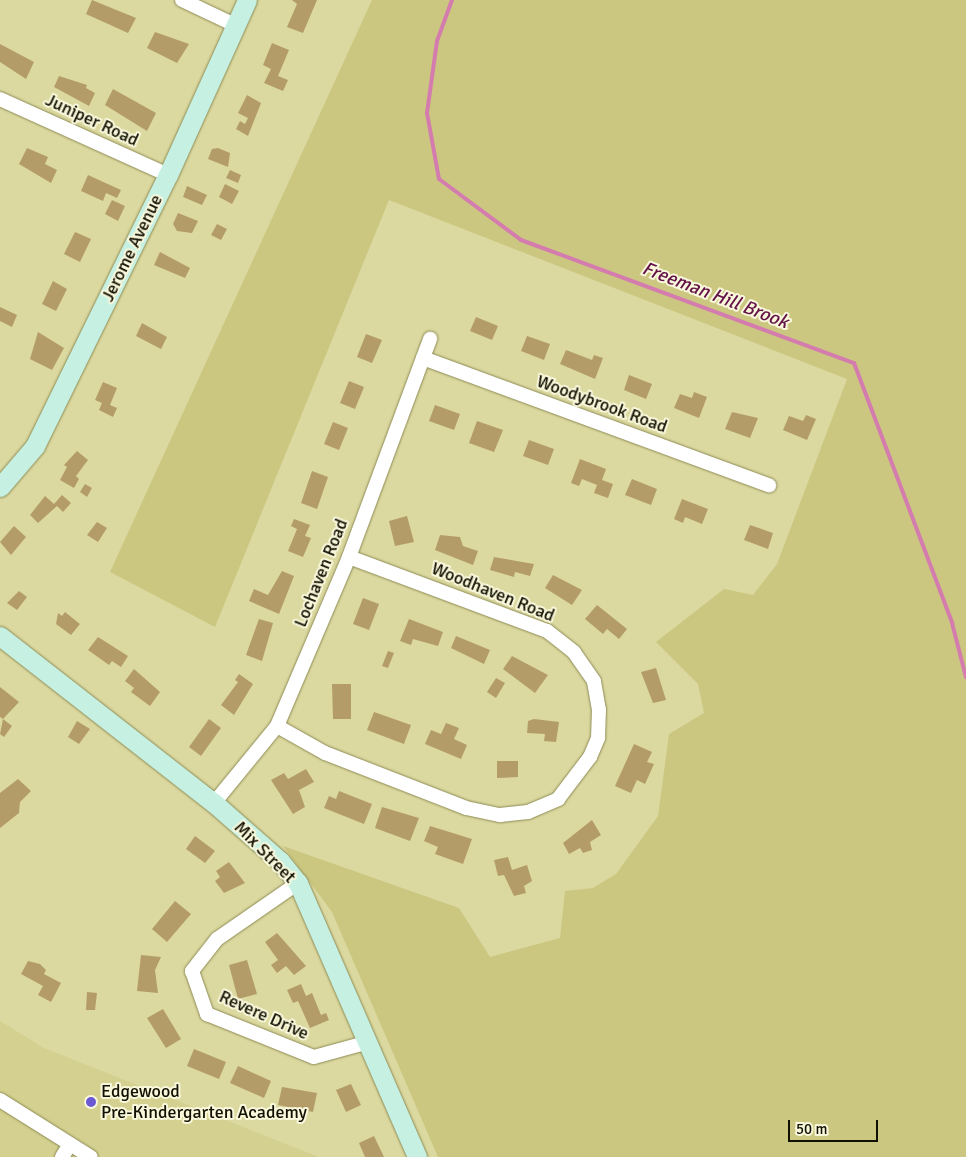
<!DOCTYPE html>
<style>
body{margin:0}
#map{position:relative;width:966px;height:1157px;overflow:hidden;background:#dbd9a0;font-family:Signika,sans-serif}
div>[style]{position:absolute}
.built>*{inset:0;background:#d4d190}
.green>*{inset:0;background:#cbc780}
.stream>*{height:4px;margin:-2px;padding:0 2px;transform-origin:2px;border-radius:2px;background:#d57caf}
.building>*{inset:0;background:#b49c68}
.roads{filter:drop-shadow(0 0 1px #8e8b55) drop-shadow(0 0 1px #8e8b55)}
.minor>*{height:14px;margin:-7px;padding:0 7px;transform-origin:7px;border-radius:7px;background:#fff}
.secondary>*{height:19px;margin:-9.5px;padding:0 9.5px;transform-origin:9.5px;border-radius:9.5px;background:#c6f1e2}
.dots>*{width:14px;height:14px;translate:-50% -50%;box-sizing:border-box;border:2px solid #f9f8dc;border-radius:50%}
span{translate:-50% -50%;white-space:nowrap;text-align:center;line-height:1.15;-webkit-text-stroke:4px #f9f8dc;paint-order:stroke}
.street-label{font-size:18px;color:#121000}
.poi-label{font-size:18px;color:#121000}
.left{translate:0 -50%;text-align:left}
.water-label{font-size:19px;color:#631347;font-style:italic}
.scale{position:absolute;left:788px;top:1120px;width:90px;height:22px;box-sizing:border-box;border:2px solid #121000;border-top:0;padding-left:6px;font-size:15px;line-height:18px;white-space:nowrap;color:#121000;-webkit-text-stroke:4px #f9f8dc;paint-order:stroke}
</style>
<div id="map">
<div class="built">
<div style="clip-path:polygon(0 1021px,44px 1048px,319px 1157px,0 1157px)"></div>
</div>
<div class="green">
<div style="clip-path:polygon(372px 0,966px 0,966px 1157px,438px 1157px,332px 912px,283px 846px,459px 908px,490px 957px,560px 938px,565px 891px,593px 888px,616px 874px,658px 816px,669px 734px,704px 713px,698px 684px,656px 642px,724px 589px,753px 595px,777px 564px,847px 379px,389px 200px,215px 627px,110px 572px)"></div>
</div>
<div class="stream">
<div style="left:452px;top:0;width:44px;rotate:110.1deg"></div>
<div style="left:437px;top:41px;width:73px;rotate:97.9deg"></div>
<div style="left:427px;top:113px;width:67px;rotate:79.7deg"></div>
<div style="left:439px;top:179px;width:102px;rotate:36.6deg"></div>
<div style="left:521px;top:240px;width:355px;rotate:20.3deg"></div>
<div style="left:854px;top:363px;width:278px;rotate:69.3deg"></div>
<div style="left:952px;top:623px;width:56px;rotate:75.5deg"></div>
</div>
<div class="building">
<div style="clip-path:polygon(92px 0,136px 18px,128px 33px,86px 14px)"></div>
<div style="clip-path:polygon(292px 0,317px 0,303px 33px,287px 27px,297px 4px)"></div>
<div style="clip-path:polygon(155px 32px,189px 44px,177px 63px,147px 48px)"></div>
<div style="clip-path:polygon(272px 43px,289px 50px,278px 76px,288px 80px,283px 91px,264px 83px,271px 69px,263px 65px)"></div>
<div style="clip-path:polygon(0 44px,34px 62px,26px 79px,0 62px)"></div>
<div style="clip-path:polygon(59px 76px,87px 85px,86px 88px,95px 93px,89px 106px,54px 87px)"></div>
<div style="clip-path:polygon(113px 89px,156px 113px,147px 131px,105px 105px)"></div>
<div style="clip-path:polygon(247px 95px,261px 103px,248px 136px,236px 129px,240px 121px,245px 124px,248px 118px,238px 113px)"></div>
<div style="clip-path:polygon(27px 148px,48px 157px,45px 164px,57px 170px,51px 183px,19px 164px)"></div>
<div style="clip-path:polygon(218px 148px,230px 153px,228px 167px,208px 159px,212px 149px)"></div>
<div style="clip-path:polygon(230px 170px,241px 175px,238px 183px,226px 178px)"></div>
<div style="clip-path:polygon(88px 175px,121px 190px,117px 198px,106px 193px,103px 201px,81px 191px)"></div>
<div style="clip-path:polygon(225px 184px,239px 191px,232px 204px,219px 197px)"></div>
<div style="clip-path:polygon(187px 186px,207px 195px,202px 205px,183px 197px)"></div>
<div style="clip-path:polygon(112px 200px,125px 206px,118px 221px,105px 214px)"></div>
<div style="clip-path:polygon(178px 213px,198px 221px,192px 233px,177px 231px,173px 224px)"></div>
<div style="clip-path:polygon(217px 224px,227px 229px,221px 240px,211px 235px)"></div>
<div style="clip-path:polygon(75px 232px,91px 239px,80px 262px,64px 254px)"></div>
<div style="clip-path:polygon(160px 252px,190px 268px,185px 278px,154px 265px)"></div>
<div style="clip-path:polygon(53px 281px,67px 289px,56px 311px,42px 304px)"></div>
<div style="clip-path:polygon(0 307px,17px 315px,12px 327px,0 321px)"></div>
<div style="clip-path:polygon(476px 317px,498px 326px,492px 340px,470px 331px)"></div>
<div style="clip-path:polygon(142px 323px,167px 337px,161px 349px,136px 336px)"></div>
<div style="clip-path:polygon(38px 332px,64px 348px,52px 370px,30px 359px)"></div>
<div style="clip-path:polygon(366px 334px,382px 340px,372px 363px,357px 357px)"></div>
<div style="clip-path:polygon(527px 336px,550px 344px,544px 360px,521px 351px)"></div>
<div style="clip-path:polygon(566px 350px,592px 360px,594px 355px,603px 358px,595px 379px,560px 364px)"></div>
<div style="clip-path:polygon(629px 375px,652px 384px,646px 399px,624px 390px)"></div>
<div style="clip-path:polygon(349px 381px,364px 387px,355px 409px,340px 403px)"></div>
<div style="clip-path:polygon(103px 382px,117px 388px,110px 405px,117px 408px,113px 417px,99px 410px,102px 403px,95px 400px)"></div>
<div style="clip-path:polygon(694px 392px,707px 397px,699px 418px,674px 408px,680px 394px,692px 398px)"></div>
<div style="clip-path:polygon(435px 405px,460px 414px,454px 430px,429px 421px)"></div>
<div style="clip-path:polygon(732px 412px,758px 418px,750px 438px,725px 429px)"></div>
<div style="clip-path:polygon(806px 415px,816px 419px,807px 440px,783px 430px,789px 416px,803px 421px)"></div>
<div style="clip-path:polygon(477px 421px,503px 430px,494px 452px,469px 443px)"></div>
<div style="clip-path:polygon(333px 422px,348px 428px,339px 450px,324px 444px)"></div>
<div style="clip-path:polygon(529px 440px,554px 449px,548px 465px,523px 456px)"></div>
<div style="clip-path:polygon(77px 451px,88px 460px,76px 476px,79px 479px,74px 488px,60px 480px,67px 467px,64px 465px)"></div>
<div style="clip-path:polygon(580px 459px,606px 469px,602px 480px,613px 484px,608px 498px,594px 493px,597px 485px,582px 479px,579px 486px,571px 483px)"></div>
<div style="clip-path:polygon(312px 471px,328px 477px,317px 509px,301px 503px)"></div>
<div style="clip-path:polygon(632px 479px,657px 489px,651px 505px,625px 495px)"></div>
<div style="clip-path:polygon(85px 484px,92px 488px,87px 497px,80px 492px)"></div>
<div style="clip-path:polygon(62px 495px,71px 503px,63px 512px,57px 506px,38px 523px,30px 515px,45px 496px,54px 504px)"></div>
<div style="clip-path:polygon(682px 499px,708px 509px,702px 524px,685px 517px,683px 523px,674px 519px)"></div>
<div style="clip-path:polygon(407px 516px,414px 542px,395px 546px,389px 521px)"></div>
<div style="clip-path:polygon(294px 519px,310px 525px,305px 536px,311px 538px,303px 557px,288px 551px,297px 529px,291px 526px)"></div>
<div style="clip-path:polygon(97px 522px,107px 528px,98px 542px,87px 535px)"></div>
<div style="clip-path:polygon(750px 525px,773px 533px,768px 549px,744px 540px)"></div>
<div style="clip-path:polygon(14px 526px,26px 537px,11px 555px,0 542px)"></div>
<div style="clip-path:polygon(440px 535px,460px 537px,463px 546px,478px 551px,473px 565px,435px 550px)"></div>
<div style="clip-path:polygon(494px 557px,534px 564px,530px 576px,515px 572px,514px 577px,490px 570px)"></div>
<div style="clip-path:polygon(282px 571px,294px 576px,279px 614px,249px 601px,254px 589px,268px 595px)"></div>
<div style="clip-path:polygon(553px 575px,582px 590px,572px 605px,545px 588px)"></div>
<div style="clip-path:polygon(19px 591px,27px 597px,17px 610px,7px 603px)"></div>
<div style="clip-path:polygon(363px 598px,379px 604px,369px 630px,353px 624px)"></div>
<div style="clip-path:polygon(597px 605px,627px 629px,619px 639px,607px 629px,603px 634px,585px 619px)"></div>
<div style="clip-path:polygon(65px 612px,80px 624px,71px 635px,56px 624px,58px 613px,62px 616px)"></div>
<div style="clip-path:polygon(259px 619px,273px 623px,262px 661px,246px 655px)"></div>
<div style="clip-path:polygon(409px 619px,443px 632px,438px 646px,413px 639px,411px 645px,400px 641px)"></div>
<div style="clip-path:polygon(456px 636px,490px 650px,484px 664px,451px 648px)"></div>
<div style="clip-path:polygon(98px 637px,128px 656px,121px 667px,112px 661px,109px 665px,88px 650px)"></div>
<div style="clip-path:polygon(388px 651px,394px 653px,388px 668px,382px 666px)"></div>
<div style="clip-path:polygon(512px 656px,548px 675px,535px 693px,503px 669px)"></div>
<div style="clip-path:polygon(656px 668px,666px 700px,653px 703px,641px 672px)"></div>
<div style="clip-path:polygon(134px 669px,160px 692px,150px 706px,131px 692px,134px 688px,125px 681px)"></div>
<div style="clip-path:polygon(239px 674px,253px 684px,234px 715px,221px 705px,238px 682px,235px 680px)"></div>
<div style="clip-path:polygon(496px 678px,505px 683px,496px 698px,487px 692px)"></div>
<div style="clip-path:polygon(332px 684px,351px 684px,351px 719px,333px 719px)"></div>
<div style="clip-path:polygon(0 687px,19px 702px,3px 719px,0 717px)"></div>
<div style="clip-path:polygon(374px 712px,411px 725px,404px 744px,367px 730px)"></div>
<div style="clip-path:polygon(3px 719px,12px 726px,4px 737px,0 734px)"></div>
<div style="clip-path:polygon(209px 719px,221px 728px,201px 756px,189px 747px)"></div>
<div style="clip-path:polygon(534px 719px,559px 722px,556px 742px,544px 741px,545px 734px,527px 733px,528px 721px)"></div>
<div style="clip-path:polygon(77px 721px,90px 729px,79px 744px,68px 737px)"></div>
<div style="clip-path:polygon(446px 723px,459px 728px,454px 739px,467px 745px,461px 759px,425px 744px,431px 730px,441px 734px)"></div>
<div style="clip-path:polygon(634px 744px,652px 752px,647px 762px,654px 764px,645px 784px,637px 780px,631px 793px,615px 786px)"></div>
<div style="clip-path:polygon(497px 761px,518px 761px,518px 777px,497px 778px)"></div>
<div style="clip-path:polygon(306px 769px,314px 782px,299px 790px,305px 807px,293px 814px,271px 780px,284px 773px,288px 779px)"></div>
<div style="clip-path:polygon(18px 779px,31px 791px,20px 802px,19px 813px,0 828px,0 793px)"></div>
<div style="clip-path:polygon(339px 791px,372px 804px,364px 824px,324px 808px,329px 796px,336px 799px)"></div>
<div style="clip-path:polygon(382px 807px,419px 818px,410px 841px,375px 828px)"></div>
<div style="clip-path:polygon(592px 820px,601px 835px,590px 842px,592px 850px,583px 853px,580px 848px,569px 854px,563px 843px)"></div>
<div style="clip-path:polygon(430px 826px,472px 839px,463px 864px,435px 854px,438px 847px,424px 841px)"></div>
<div style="clip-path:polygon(195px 836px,215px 851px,205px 863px,186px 849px)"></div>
<div style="clip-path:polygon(508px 857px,512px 870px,527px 865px,532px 881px,524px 886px,526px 893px,514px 896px,504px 875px,498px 876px,494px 860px)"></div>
<div style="clip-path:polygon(229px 862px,245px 883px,224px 893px,215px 881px,220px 877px,216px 871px)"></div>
<div style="clip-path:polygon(175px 901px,191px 914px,167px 942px,152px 929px)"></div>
<div style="clip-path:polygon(277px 933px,306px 966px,294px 975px,286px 966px,277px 973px,271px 965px,278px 960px,265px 942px)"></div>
<div style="clip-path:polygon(141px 955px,161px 957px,155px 970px,158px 993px,137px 991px)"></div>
<div style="clip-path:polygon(247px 960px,257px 994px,238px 999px,229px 965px)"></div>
<div style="clip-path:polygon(28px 961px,40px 964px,46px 970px,44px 974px,61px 983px,51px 1002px,38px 995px,43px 986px,21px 974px)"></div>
<div style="clip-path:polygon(301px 984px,306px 996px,312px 993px,321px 1015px,326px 1013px,329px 1020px,310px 1028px,298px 1001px,293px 1003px,287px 990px)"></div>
<div style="clip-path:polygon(87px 992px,97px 993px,95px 1010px,86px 1010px)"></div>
<div style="clip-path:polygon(163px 1009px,181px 1039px,166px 1048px,147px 1018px)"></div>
<div style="clip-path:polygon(194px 1049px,226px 1062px,219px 1079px,187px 1066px)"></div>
<div style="clip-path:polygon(238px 1066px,271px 1081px,264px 1098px,230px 1083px)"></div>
<div style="clip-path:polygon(351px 1084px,361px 1105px,346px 1112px,336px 1090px)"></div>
<div style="clip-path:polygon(282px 1087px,317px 1093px,313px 1112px,278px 1105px)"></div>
<div style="clip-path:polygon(374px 1136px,384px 1157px,365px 1157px,359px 1143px)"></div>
</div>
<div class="roads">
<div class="minor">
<div style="left:182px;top:0;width:59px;rotate:25.3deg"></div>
<div style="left:0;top:99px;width:184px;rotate:24.3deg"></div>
<div style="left:423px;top:358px;width:369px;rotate:20.2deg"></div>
<div style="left:277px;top:726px;width:55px;rotate:29.4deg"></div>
<div style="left:325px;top:753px;width:151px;rotate:21.3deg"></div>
<div style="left:466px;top:808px;width:35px;rotate:12deg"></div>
<div style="left:500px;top:815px;width:28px;rotate:-6deg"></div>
<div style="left:528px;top:812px;width:33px;rotate:-23deg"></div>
<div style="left:558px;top:799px;width:53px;rotate:-52.7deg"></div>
<div style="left:590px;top:757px;width:21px;rotate:-67deg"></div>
<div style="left:598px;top:738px;width:28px;rotate:-88deg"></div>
<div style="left:599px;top:710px;width:29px;rotate:-100deg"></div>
<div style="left:594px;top:681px;width:35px;rotate:-125deg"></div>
<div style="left:574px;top:652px;width:34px;rotate:-142deg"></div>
<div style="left:547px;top:631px;width:211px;rotate:-159.5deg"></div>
<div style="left:214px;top:803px;width:99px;rotate:-50.7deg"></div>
<div style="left:277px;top:726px;width:184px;rotate:-66.9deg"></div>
<div style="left:349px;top:557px;width:233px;rotate:-69.6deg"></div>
<div style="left:298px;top:883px;width:98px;rotate:145.3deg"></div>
<div style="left:217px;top:939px;width:41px;rotate:128deg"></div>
<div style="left:192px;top:971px;width:46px;rotate:70.8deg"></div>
<div style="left:207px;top:1014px;width:115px;rotate:21.9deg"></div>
<div style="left:314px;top:1057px;width:53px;rotate:-15.4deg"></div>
<div style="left:0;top:1100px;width:107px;rotate:32.1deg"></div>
<div style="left:62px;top:1157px;width:15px;rotate:-58deg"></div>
</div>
<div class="secondary">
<div style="left:0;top:487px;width:54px;rotate:-49.5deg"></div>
<div style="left:35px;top:446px;width:302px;rotate:-63.9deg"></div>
<div style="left:168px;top:175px;width:192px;rotate:-65.7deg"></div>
<div style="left:0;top:636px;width:271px;rotate:38deg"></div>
<div style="left:214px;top:803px;width:88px;rotate:41.3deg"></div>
<div style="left:280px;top:861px;width:28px;rotate:51deg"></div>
<div style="left:298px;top:883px;width:299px;rotate:66.5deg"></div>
</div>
</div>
<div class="dots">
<div style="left:91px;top:1102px;background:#6b59d3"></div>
</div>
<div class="street-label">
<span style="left:92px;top:120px;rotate:25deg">Juniper Road</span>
<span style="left:132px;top:248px;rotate:-64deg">Jerome Avenue</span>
<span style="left:602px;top:404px;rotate:20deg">Woodybrook Road</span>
<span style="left:321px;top:573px;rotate:-68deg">Lochaven Road</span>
<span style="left:493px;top:592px;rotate:22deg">Woodhaven Road</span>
<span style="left:265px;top:852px;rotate:45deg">Mix Street</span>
<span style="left:264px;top:1015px;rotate:24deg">Revere Drive</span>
</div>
<div class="poi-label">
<span class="left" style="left:101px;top:1102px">Edgewood<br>Pre-Kindergarten Academy</span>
</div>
<div class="water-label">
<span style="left:715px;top:296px;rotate:21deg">Freeman Hill Brook</span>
</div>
<div class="scale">50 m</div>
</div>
